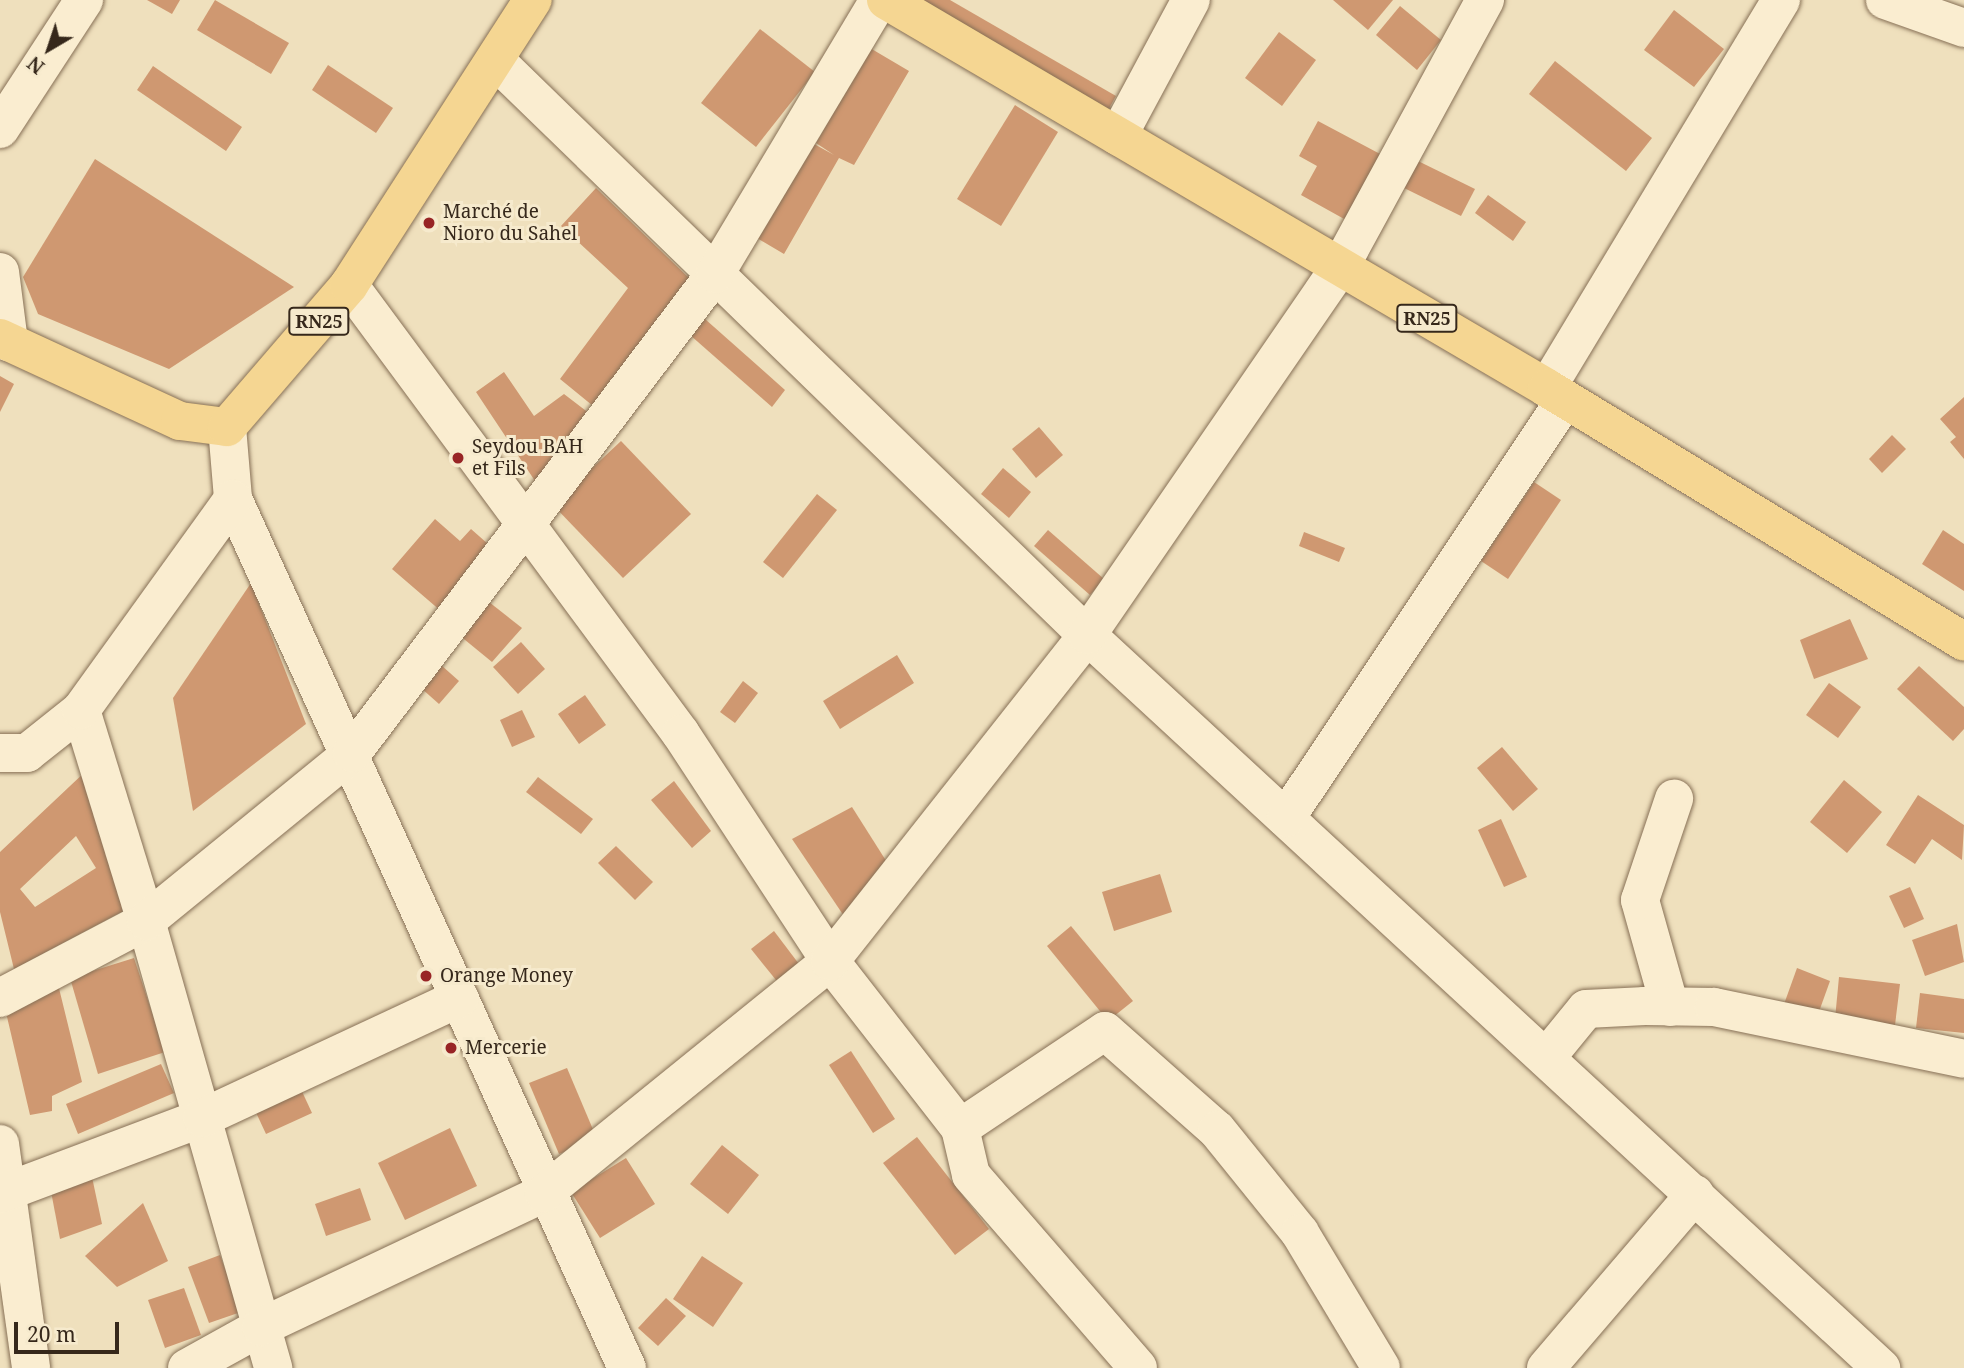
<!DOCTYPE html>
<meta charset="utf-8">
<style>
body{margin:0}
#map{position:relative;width:1964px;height:1368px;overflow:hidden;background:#efe0bd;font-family:"Noto Serif",serif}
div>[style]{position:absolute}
.building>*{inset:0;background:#cf9871}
.roads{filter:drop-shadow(0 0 2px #877056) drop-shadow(0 0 2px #877056)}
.minor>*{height:38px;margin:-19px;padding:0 19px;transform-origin:19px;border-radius:19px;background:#faedd0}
.major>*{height:38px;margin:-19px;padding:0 19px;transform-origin:19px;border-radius:19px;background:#f5d692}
.dots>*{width:19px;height:19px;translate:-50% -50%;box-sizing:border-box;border:4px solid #f6eacd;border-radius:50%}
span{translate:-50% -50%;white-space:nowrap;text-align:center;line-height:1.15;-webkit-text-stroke:6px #f6eacd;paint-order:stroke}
.shield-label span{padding:2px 5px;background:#f6eacd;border:2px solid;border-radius:5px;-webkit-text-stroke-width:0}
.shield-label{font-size:18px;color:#36281b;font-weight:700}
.poi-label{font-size:19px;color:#36281b}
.left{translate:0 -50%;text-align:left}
.north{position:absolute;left:14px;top:14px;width:70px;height:70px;-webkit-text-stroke:5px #f6eacd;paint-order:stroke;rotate:219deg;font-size:19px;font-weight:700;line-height:28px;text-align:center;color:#36281b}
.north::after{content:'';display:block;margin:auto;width:24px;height:32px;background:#36281b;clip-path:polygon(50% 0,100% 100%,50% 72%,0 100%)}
.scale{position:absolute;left:14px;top:1322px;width:105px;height:32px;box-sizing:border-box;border:4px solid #36281b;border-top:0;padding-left:9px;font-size:21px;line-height:24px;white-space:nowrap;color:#36281b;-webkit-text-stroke:5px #f6eacd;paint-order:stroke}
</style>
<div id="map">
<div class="building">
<div style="clip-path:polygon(147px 0,180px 0,172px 14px)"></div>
<div style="clip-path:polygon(215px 0,289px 43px,271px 74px,197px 30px)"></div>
<div style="clip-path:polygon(909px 0,950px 0,1116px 96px,1106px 114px)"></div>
<div style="clip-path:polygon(1333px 0,1393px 0,1368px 30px)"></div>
<div style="clip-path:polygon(1400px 6px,1441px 40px,1417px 70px,1376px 35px)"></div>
<div style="clip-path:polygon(1674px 10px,1724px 49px,1694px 87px,1644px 50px)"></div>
<div style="clip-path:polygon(760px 29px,815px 72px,756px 147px,701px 103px)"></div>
<div style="clip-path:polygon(1279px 32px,1316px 60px,1282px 106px,1245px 78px)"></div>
<div style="clip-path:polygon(870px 48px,909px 71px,854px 165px,839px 158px,784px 254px,752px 235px,807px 140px,834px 155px,816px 143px)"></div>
<div style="clip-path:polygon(1555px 61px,1652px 138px,1626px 171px,1529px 94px)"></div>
<div style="clip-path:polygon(328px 65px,393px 108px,376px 133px,312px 90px)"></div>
<div style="clip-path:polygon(153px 66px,242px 127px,226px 151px,137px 90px)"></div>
<div style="clip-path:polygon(1015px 105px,1058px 132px,1001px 226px,957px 199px)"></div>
<div style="clip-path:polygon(1318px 121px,1382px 155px,1346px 220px,1301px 195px,1317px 166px,1299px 156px)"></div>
<div style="clip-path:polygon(95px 159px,294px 287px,169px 369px,38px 314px,23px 277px)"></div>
<div style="clip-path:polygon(1416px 160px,1475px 189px,1461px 216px,1402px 187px)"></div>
<div style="clip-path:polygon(596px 188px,690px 279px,598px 410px,560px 379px,628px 288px,561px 226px)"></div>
<div style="clip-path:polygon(1488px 195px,1526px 222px,1513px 241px,1475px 213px)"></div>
<div style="clip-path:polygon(705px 319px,785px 390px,772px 407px,690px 335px)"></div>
<div style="clip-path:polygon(504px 372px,534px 416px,564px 394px,594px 417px,537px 484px,476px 392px)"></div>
<div style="clip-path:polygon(0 376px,14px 384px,0 412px)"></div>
<div style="clip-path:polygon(1964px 397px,1964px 459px,1950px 442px,1956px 437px,1940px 419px)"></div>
<div style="clip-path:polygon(1039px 427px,1063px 455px,1036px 478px,1012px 449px)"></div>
<div style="clip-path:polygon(1892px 435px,1906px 449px,1882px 473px,1869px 459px)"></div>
<div style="clip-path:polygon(621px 441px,691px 514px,623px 578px,553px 505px)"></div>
<div style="clip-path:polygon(1003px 468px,1031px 492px,1009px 518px,981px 494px)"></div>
<div style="clip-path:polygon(1534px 482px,1561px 500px,1508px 579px,1481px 561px)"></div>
<div style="clip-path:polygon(817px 494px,837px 510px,783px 578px,763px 562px)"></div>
<div style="clip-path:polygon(435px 519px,460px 541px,471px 529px,496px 551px,442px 612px,392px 569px)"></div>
<div style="clip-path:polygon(1048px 530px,1104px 579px,1090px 595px,1034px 546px)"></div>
<div style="clip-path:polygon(1943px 530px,1964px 544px,1964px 591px,1922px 564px)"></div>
<div style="clip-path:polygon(1304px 532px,1345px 548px,1339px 562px,1299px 546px)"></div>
<div style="clip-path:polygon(251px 583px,306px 724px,193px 811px,173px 698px)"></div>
<div style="clip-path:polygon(489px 602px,522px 628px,492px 662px,459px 635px)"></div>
<div style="clip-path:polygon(1850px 619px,1868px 659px,1814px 679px,1800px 640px)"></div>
<div style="clip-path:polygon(521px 642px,545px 669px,518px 694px,493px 667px)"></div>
<div style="clip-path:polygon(897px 655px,914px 683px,840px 729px,823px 701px)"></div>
<div style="clip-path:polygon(441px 665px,459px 681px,439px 704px,421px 688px)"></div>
<div style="clip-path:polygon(1919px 666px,1964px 707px,1964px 729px,1953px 741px,1897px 689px)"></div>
<div style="clip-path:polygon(743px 681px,758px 693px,735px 723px,720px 712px)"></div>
<div style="clip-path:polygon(1829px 683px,1861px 707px,1838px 738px,1806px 715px)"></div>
<div style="clip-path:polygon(585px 695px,606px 725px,579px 744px,558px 714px)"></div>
<div style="clip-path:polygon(522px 710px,535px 737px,512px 747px,500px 720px)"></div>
<div style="clip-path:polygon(1502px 747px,1538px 789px,1513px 811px,1477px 768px)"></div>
<div style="clip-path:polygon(evenodd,87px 770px,129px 908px,14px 969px,0 912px,0 852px,87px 770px,76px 836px,96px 868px,35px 907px,20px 889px,76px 836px)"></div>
<div style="clip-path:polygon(538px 777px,593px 819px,581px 834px,526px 792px)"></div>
<div style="clip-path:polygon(1844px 780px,1882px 812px,1847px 853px,1810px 822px)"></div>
<div style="clip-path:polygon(674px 781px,711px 831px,692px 848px,651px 800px)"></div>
<div style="clip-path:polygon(1918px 795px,1964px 825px,1962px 860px,1932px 839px,1915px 864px,1886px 845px)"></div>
<div style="clip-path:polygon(852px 807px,890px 867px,848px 922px,792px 839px)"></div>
<div style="clip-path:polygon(1501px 819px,1527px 877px,1504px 887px,1478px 830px)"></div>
<div style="clip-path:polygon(616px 846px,653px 882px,635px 900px,598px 863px)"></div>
<div style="clip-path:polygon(1160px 874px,1172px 912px,1114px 931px,1102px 892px)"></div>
<div style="clip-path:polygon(1910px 887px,1924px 919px,1904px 928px,1889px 896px)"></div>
<div style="clip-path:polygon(1957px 924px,1964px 962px,1925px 976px,1912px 940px)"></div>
<div style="clip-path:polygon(1071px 926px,1133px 1001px,1108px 1021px,1047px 946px)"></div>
<div style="clip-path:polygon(774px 931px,802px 968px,780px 985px,751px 949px)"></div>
<div style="clip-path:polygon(134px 958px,165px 1052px,98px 1074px,70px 978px)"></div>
<div style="clip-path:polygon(1797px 968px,1830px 981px,1816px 1020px,1783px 1007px)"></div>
<div style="clip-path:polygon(56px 976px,82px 1082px,52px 1096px,52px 1111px,30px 1115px,4px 1004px)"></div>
<div style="clip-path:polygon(1839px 977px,1900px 984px,1895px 1025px,1835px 1019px)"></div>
<div style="clip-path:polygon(1920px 993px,1964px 999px,1964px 1033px,1916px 1028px)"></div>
<div style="clip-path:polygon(851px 1051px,895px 1119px,873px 1133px,829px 1065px)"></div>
<div style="clip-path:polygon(161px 1064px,174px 1093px,78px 1134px,66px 1104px)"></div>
<div style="clip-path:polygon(567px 1068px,597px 1139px,559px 1154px,529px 1083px)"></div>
<div style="clip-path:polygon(299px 1085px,312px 1113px,266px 1134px,253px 1106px)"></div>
<div style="clip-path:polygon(450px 1128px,477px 1186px,405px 1220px,378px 1163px)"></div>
<div style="clip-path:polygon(917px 1137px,989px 1229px,955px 1255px,883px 1163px)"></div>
<div style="clip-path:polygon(722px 1145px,759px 1175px,728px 1214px,690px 1184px)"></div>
<div style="clip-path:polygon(626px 1158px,655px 1204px,600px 1238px,571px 1192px)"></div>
<div style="clip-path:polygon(92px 1177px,102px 1224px,60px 1239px,50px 1186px)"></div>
<div style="clip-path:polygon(360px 1188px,371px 1220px,326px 1236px,315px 1204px)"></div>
<div style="clip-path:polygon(143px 1203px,168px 1261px,117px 1287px,85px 1256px)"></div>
<div style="clip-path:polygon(220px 1255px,241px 1312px,209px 1323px,188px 1267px)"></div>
<div style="clip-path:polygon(702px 1256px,743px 1283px,713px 1327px,673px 1299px)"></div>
<div style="clip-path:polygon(184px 1288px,201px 1335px,165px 1348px,148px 1300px)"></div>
<div style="clip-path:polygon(666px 1298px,686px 1316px,658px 1346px,638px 1328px)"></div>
</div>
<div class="roads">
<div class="minor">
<div style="left:1885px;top:0;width:84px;rotate:19.5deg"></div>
<div style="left:495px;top:60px;width:825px;rotate:44.17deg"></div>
<div style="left:1087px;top:635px;width:1081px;rotate:42.71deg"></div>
<div style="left:0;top:129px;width:154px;rotate:-56.9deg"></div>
<div style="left:1118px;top:136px;width:154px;rotate:-61.8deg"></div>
<div style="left:0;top:272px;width:71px;rotate:82.7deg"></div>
<div style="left:349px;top:285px;width:558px;rotate:53.52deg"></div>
<div style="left:681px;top:734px;width:272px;rotate:56.7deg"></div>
<div style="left:830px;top:961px;width:212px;rotate:52.1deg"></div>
<div style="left:960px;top:1128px;width:48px;rotate:76.8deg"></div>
<div style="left:971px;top:1175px;width:255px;rotate:49.1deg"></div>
<div style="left:1547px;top:388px;width:453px;rotate:-58.9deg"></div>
<div style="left:227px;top:427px;width:72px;rotate:85.2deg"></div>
<div style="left:233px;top:499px;width:954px;rotate:65.61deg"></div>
<div style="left:81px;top:710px;width:221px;rotate:72.9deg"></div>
<div style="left:146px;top:921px;width:465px;rotate:74.1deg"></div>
<div style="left:0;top:753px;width:27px"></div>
<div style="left:27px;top:753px;width:69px;rotate:-38.5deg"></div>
<div style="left:81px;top:710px;width:260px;rotate:-54.2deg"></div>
<div style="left:1286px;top:818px;width:503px;rotate:-56.28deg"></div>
<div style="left:0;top:998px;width:165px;rotate:-27.8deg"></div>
<div style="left:146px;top:921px;width:266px;rotate:-39.2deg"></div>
<div style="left:352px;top:753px;width:601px;rotate:-52.84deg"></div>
<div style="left:715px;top:274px;width:319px;rotate:-59.1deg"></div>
<div style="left:1670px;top:1007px;width:111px;rotate:-105.7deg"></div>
<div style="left:1640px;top:900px;width:107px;rotate:-71.4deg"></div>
<div style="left:1546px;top:1058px;width:63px;rotate:-50.8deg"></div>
<div style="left:1586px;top:1009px;width:59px;rotate:-2.9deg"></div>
<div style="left:1645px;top:1006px;width:69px;rotate:0.8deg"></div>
<div style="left:1714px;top:1007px;width:255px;rotate:11.7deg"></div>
<div style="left:960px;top:1128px;width:174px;rotate:-33.8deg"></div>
<div style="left:1105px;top:1031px;width:149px;rotate:41.5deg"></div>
<div style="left:1217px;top:1130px;width:132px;rotate:51.1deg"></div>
<div style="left:1300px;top:1233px;width:157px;rotate:59deg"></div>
<div style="left:0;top:1144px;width:226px;rotate:82.1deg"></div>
<div style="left:0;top:1194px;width:216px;rotate:-20.6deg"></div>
<div style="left:202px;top:1118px;width:284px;rotate:-25deg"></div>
<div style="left:187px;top:1368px;width:85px;rotate:-29deg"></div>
<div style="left:261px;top:1327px;width:313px;rotate:-25.3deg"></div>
<div style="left:544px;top:1193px;width:368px;rotate:-39deg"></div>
<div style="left:830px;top:961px;width:415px;rotate:-51.7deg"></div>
<div style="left:1087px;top:635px;width:447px;rotate:-55.5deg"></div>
<div style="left:1340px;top:267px;width:304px;rotate:-61.5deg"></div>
<div style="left:1546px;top:1368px;width:229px;rotate:-49.4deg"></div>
</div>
<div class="major">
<div style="left:886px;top:0;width:766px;rotate:30.41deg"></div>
<div style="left:1547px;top:388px;width:488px;rotate:31.3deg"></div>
<div style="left:0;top:338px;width:198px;rotate:24.8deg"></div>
<div style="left:180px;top:421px;width:47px;rotate:7.3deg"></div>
<div style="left:227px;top:427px;width:187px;rotate:-49.3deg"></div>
<div style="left:349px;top:285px;width:339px;rotate:-57.2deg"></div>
</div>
</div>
<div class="dots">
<div style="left:429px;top:223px;background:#982425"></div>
<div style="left:458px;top:458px;background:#982425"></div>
<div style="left:426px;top:976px;background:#982425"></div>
<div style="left:451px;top:1048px;background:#982425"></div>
</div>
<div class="shield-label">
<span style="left:1427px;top:318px">RN25</span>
<span style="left:319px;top:321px">RN25</span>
</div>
<div class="poi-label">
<span class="left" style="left:443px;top:223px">Marché de<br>Nioro du Sahel</span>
<span class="left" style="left:472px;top:458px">Seydou BAH<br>et Fils</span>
<span class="left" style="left:440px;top:976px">Orange Money</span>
<span class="left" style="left:465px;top:1048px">Mercerie</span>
</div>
<div class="north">N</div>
<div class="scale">20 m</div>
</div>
